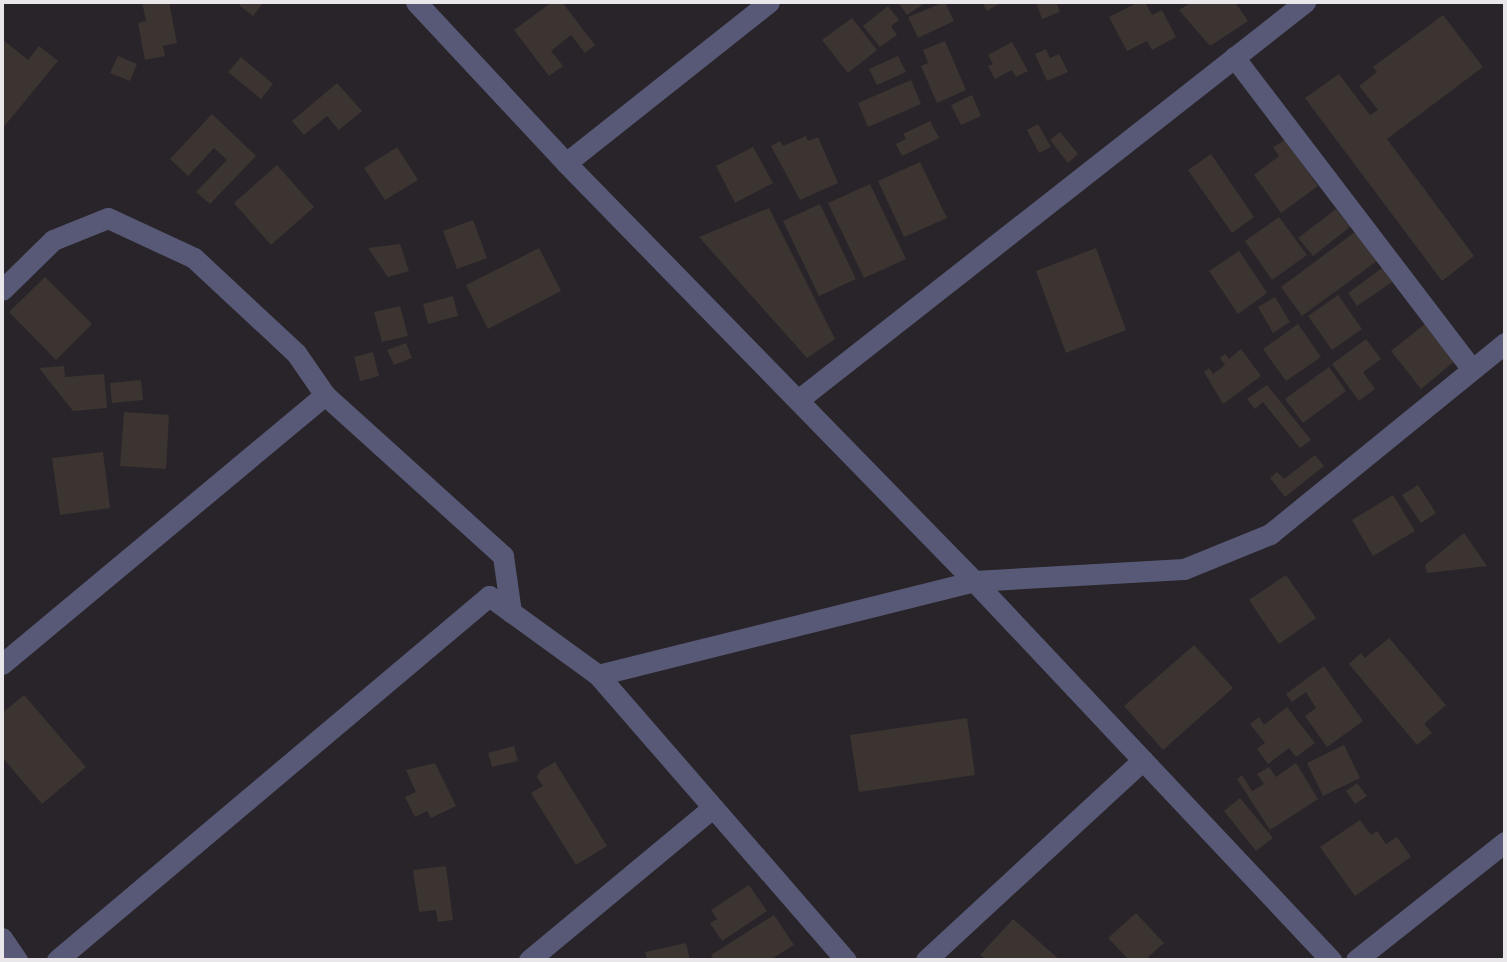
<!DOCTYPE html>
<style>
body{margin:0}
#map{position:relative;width:1507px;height:962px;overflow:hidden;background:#292429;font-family:"Roboto Serif",serif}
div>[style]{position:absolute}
.building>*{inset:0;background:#3b3431}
.minor>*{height:21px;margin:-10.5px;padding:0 10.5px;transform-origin:10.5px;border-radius:10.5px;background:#575976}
span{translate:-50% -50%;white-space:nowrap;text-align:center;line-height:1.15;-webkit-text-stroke:7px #292429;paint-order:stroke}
.frame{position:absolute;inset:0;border:4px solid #eae7ea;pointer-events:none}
</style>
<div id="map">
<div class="building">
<div style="clip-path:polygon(142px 2px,169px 2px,177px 43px,163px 46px,165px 56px,145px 60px,138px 23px,146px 21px)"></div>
<div style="clip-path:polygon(242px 2px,261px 2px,263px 3px,253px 16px,239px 5px)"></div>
<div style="clip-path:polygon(552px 2px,562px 2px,595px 45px,585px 53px,571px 35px,551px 51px,563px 66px,549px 76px,514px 30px)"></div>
<div style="clip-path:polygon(898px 2px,927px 2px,907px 15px)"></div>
<div style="clip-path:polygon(945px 2px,954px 21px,918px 38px,908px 17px)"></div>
<div style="clip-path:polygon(982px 2px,1002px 2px,987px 11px)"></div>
<div style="clip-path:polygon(1036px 2px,1056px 2px,1060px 12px,1042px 19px)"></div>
<div style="clip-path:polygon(1139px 2px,1145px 2px,1152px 15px,1162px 10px,1176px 37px,1152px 50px,1147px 41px,1127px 51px,1109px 17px)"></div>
<div style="clip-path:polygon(1192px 2px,1235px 2px,1248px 21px,1210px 46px,1179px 10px)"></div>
<div style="clip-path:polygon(888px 6px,899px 20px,891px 26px,897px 35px,880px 47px,863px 26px)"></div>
<div style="clip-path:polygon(1443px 15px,1483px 67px,1387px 139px,1474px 256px,1442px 281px,1305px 98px,1339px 74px,1370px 115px,1378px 110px,1359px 86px,1377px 72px,1373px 67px)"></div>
<div style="clip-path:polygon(852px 18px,877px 50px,848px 73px,822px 40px)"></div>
<div style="clip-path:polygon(2px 39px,28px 60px,39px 46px,58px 61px,2px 129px)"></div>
<div style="clip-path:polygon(945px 41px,966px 90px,937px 103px,921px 66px,928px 63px,923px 50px)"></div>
<div style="clip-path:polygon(1012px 42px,1028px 71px,1016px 77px,1012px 70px,995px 79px,988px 66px,993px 64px,988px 55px)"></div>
<div style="clip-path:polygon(1046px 49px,1050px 58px,1059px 54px,1068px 72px,1047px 81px,1035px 54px)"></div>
<div style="clip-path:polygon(118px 56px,137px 64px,130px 81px,110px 73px)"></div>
<div style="clip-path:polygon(898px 56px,906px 72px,877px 85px,869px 69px)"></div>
<div style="clip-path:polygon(241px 57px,273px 84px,261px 99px,228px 72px)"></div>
<div style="clip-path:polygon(911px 80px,921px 104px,868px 127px,858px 103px)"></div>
<div style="clip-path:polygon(337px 83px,362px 111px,339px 130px,327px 116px,304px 135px,292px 121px)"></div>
<div style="clip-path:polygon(972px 95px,981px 116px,961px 125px,951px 105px)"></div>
<div style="clip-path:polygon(212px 114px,256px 156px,210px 204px,196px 192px,227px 160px,214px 148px,188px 176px,170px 159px)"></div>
<div style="clip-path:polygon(930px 121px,939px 138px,902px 156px,896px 144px,906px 139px,903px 134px)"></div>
<div style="clip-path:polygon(1038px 124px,1051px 147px,1039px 153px,1027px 130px)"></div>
<div style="clip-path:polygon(1060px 132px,1078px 154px,1068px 163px,1050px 140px)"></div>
<div style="clip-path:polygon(806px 136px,808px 141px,818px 137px,838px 183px,800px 200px,771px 146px,780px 141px,783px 146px)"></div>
<div style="clip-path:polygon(1285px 140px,1318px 186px,1281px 213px,1254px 175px,1279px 156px,1273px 147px)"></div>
<div style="clip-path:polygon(397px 147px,418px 180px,385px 200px,364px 168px)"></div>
<div style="clip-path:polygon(753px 147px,773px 183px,735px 203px,716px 166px)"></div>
<div style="clip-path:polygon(1211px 154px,1254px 217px,1232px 233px,1188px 170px)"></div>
<div style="clip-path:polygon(920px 162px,947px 218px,904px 237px,878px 181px)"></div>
<div style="clip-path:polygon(277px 165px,314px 207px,271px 245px,234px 203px)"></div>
<div style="clip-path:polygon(870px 184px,906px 259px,864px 278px,828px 203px)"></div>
<div style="clip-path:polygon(820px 204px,856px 279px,819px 296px,783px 221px)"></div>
<div style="clip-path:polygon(769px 208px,835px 339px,807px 358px,699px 237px)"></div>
<div style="clip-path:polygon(1336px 209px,1350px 227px,1313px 256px,1298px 238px)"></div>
<div style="clip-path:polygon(1279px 217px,1307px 255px,1272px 280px,1245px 241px)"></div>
<div style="clip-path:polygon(473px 220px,487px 258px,457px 269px,443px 231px)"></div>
<div style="clip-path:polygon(1355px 232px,1377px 261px,1302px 316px,1281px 287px)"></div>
<div style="clip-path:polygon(400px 244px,409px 271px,388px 277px,368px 248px)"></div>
<div style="clip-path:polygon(539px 248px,561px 291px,488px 329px,466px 285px)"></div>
<div style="clip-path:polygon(1096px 248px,1126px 330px,1066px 353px,1036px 271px)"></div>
<div style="clip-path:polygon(1239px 251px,1267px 293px,1238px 314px,1209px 271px)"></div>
<div style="clip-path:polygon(1382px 268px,1392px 282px,1357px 306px,1348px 293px)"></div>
<div style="clip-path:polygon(45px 277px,92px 324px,56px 360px,9px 312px)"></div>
<div style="clip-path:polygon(1338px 295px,1362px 329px,1332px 350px,1308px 316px)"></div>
<div style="clip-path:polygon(453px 296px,458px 316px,428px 324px,423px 304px)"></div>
<div style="clip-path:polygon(1275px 297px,1290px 322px,1273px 333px,1258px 307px)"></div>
<div style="clip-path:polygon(400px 306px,408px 336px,382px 342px,374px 312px)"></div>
<div style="clip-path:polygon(1426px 323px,1456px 360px,1421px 389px,1391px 351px)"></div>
<div style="clip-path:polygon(1298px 324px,1321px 357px,1286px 381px,1263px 349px)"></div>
<div style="clip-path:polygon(1366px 339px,1381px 359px,1363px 372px,1375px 389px,1359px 401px,1332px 364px)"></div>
<div style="clip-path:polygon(406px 343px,412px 358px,394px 365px,387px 350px)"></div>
<div style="clip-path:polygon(1241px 349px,1261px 376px,1223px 404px,1204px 372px,1209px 368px,1213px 374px,1225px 365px,1220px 358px,1225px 354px,1229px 359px)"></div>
<div style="clip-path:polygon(373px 352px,379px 376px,360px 381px,354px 357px)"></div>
<div style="clip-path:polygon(64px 366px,65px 377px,104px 374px,107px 408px,73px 411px,39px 368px)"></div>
<div style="clip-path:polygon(1329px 367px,1346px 391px,1303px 423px,1285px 399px)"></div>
<div style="clip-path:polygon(141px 380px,143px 400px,112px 403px,110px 383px)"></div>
<div style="clip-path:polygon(1267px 385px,1311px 440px,1300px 448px,1263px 402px,1255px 409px,1247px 399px)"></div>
<div style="clip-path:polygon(124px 412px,169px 415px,166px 469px,120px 466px)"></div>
<div style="clip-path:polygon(103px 452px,110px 508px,60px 515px,52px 458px)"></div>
<div style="clip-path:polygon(1315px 455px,1324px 466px,1285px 497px,1270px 478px,1277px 472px,1284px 479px)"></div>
<div style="clip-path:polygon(1418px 485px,1436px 513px,1421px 523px,1402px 495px)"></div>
<div style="clip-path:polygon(1393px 495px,1415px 531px,1373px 556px,1352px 520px)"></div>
<div style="clip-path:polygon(1464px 533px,1487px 566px,1427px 573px,1425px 565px)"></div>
<div style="clip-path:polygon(1286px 575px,1316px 618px,1279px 644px,1249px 600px)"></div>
<div style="clip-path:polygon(1389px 638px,1446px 705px,1424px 724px,1432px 733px,1417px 745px,1349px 664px,1361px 653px,1365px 658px)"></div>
<div style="clip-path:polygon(1194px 645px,1233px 688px,1163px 750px,1124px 706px)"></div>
<div style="clip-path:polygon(1324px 666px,1363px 721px,1327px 747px,1305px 716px,1316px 708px,1306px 692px,1292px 702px,1286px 694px)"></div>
<div style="clip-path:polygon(24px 695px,86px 767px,42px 804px,2px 757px,2px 713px)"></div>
<div style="clip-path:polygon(1287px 707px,1315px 743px,1296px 757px,1289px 748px,1268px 764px,1257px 749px,1265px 743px,1250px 724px,1259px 717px,1264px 725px)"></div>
<div style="clip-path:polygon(967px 718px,975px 775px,859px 792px,850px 735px)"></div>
<div style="clip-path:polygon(1344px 745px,1360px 778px,1323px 796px,1307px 763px)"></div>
<div style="clip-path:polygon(514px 746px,518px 761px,492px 767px,488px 753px)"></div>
<div style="clip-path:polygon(555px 762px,607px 846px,576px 865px,531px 793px,543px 786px,537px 777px,540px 771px)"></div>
<div style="clip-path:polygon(435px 763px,456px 806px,431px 818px,427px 811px,415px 817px,405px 797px,416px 792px,406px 770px)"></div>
<div style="clip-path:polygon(1296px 763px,1318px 799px,1270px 830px,1237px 779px,1242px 775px,1252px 791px,1264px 784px,1257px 774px,1269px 767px,1276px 777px)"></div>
<div style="clip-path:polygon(1357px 783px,1367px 796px,1355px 804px,1346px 791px)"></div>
<div style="clip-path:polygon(1240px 798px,1273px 838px,1256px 851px,1224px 811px)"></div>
<div style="clip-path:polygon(1360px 820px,1371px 835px,1377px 831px,1386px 844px,1397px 837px,1411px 857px,1355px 896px,1320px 847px)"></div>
<div style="clip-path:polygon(446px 866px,453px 920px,438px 922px,436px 910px,419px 912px,413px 870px)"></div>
<div style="clip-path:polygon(749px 885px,767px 911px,722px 941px,710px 923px,717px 919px,711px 910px)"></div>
<div style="clip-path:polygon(1136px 913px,1164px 943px,1145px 960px,1129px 960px,1108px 938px)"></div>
<div style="clip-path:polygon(774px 915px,794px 945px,770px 960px,714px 960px,711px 955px)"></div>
<div style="clip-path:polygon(1013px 919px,1060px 960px,987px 960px,980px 955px)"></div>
<div style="clip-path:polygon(686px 943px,690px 960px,647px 960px,645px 952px)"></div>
</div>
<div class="minor">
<div style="left:416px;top:2px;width:220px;rotate:47deg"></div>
<div style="left:566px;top:163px;width:259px;rotate:-38.4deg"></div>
<div style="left:1234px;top:57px;width:390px;rotate:52.7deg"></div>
<div style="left:566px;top:163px;width:584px;rotate:45.69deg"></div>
<div style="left:974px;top:581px;width:521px;rotate:46.71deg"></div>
<div style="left:2px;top:290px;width:71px;rotate:-44.4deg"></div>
<div style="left:53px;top:240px;width:59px;rotate:-21.8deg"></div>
<div style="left:108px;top:218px;width:95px;rotate:24.9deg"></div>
<div style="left:194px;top:258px;width:139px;rotate:43deg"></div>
<div style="left:296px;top:353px;width:51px;rotate:55.4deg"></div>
<div style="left:325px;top:395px;width:240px;rotate:42.1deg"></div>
<div style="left:503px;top:556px;width:57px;rotate:81.9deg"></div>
<div style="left:798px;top:400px;width:645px;rotate:-38.13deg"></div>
<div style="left:2px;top:664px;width:420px;rotate:-39.8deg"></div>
<div style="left:598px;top:675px;width:378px;rotate:49deg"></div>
<div style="left:2px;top:938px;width:27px;rotate:56deg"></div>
<div style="left:57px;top:960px;width:565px;rotate:-40.12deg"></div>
<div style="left:489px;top:596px;width:135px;rotate:35.9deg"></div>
<div style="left:598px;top:675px;width:388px;rotate:-14deg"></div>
<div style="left:974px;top:581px;width:210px;rotate:-3.3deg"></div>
<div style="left:1184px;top:569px;width:93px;rotate:-22.1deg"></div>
<div style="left:1270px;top:534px;width:303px;rotate:-39.1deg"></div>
<div style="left:529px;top:960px;width:239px;rotate:-39.7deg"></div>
<div style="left:926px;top:960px;width:295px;rotate:-42.7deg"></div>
<div style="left:1356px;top:960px;width:190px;rotate:-38.4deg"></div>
</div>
<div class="frame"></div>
</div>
